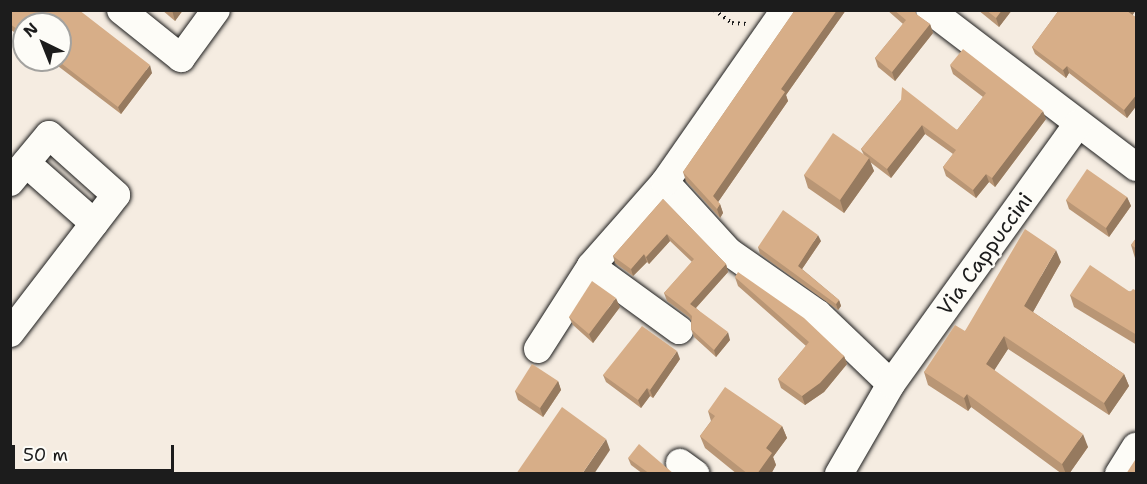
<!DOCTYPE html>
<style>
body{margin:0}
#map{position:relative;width:1147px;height:484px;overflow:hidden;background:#f5ece1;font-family:"Shantell Sans",sans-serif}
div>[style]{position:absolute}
.path>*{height:4px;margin-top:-2px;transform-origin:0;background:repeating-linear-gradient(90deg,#1c1c1c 0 1.5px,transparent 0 6px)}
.roads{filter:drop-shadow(0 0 2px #1c1c1c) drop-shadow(0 0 2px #1c1c1c)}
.minor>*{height:28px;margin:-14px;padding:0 14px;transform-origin:14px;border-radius:14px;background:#fdfcf7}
.wall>*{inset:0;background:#b99675}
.shaded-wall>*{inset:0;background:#967a5f}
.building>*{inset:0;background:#d7ae88}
span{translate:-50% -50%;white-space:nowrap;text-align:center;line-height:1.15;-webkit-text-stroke:5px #fdfcf7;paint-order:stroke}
.street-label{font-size:21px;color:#1c1c1c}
.frame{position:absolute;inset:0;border:12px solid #1c1c1c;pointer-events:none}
.north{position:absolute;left:12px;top:12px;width:60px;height:60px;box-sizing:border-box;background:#fdfcf7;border:2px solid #a3a29f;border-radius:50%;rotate:317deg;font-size:16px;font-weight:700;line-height:24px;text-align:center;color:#1c1c1c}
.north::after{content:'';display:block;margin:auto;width:21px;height:27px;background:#1c1c1c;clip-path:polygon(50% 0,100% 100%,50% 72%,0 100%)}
.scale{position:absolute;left:12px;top:445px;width:162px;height:27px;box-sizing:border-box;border:3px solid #1c1c1c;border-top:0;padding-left:8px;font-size:18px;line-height:21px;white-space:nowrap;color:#1c1c1c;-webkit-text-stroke:4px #fdfcf7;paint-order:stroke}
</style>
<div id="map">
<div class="path">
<div style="left:714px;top:10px;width:22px;rotate:36deg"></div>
<div style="left:732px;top:23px;width:15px;rotate:4deg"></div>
</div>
<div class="roads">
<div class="minor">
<div style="left:121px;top:10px;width:77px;rotate:38.7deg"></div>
<div style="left:181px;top:58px;width:59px;rotate:-53.9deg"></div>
<div style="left:930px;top:10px;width:259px;rotate:37.3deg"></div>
<div style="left:26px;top:163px;width:91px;rotate:41.4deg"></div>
<div style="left:10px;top:182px;width:61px;rotate:-50.3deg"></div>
<div style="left:49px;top:135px;width:90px;rotate:41.8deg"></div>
<div style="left:116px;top:195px;width:174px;rotate:127.5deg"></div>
<div style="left:665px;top:182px;width:95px;rotate:47.6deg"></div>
<div style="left:729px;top:252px;width:108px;rotate:34.9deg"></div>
<div style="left:818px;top:314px;width:101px;rotate:43.8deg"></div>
<div style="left:591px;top:266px;width:109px;rotate:36deg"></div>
<div style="left:538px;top:349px;width:98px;rotate:-57.4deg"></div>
<div style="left:591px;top:266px;width:112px;rotate:-48.6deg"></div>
<div style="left:665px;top:182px;width:210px;rotate:-55.1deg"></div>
<div style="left:680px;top:463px;width:19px;rotate:36deg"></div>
<div style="left:839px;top:474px;width:104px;rotate:-60deg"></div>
<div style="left:891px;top:384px;width:320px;rotate:-54.3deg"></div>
<div style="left:1119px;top:474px;width:32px;rotate:-58deg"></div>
</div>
</div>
<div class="wall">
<div style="clip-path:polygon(10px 10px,152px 73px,121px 114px,50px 60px,60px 60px,24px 24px,24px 40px,10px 29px)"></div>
<div style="clip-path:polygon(162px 10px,183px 10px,175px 21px)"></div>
<div style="clip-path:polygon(795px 10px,846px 10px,786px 95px,788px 101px,718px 202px,720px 204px,723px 213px,720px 218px,686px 181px,683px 172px)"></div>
<div style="clip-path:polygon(887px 10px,915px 10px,916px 14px,930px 24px,933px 33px,895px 81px,878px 67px,875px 58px,903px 24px)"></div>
<div style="clip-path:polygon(978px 10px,1012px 10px,999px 27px)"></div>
<div style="clip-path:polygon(1059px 10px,1136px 10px,1132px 15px,1137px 18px,1137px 105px,1127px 118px,1069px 73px,1066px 78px,1035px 54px,1032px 47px)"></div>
<div style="clip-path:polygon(950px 65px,1046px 119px,995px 187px,989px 182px,976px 198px,946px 176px,943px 167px,953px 154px,925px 134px,891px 178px,870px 162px,874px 171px,844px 213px,808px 188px,804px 175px,864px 155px,861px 149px,901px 100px,957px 130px,983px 97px,953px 74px)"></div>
<div style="clip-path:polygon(1127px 197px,1131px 206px,1109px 237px,1069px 209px,1066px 200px)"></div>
<div style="clip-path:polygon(663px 199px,726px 264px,728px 272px,696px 308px,730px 340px,716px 357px,694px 337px,691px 329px,691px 320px,689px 317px,667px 301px,664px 293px,692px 262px,670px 241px,649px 264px,647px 262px,633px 276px,615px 263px,613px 256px)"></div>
<div style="clip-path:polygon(1137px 237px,1137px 258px,1135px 258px,1131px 245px)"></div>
<div style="clip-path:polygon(821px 241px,802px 269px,839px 300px,841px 306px,838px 310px,760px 254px,758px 247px)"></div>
<div style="clip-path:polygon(1061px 262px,1033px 312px,1124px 374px,1129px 386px,1109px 415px,1008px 349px,994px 370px,1088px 447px,1069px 474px,1062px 474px,971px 407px,968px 411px,928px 385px,924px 372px,965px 331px)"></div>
<div style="clip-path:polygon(735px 277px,844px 356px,847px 364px,824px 392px,805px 405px,781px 388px,778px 379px,806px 346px,738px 286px)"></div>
<div style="clip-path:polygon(1137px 291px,1137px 345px,1074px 307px,1070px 295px)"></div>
<div style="clip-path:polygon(620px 307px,593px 343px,573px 325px,569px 317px)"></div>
<div style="clip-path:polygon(680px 359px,653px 398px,650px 396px,641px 408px,606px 382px,603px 375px)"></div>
<div style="clip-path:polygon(558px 381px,561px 390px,543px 417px,518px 400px,515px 391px)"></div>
<div style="clip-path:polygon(708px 411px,782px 426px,787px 438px,773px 457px,776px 465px,771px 474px,737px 474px,705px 448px,700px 436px,711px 421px)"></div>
<div style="clip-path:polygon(628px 458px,674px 474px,643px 474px,631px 465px)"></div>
</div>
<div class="shaded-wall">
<div style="clip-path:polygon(172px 10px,183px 10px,175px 21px)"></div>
<div style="clip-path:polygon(837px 10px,846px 10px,786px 95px,788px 101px,716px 205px,713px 196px,781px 89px)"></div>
<div style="clip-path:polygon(1002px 10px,1012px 10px,999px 27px,996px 18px)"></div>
<div style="clip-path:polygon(1128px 10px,1136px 10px,1130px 19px,1127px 11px)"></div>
<div style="clip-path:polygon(930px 24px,933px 33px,895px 81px,892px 72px)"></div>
<div style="clip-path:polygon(150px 65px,152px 73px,121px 114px,118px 107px)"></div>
<div style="clip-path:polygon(1067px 66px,1069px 73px,1066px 78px,1063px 70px)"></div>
<div style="clip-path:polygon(1137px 94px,1137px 105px,1127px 118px,1124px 110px)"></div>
<div style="clip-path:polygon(1043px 111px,1046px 119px,995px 187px,992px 178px)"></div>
<div style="clip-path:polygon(922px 125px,925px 134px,891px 178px,887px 169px)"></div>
<div style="clip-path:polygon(869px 158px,874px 171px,844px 213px,840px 200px)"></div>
<div style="clip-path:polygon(986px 174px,989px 182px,976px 198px,973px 190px)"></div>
<div style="clip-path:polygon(1127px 197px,1131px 206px,1109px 237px,1106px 228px)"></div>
<div style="clip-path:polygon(720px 204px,723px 213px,720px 218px,717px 209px)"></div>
<div style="clip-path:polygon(667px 234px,670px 241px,649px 264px,646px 257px)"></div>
<div style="clip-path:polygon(818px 235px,821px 241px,800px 272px,798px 266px)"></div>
<div style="clip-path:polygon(1056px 250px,1061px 262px,1029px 319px,1024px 306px)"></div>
<div style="clip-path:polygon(644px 254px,647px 262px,633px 276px,631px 269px)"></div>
<div style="clip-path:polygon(726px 264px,728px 272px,693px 311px,690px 304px)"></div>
<div style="clip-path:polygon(616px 298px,620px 307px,593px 343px,589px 334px)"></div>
<div style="clip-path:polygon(839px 300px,841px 306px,838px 310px,836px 304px)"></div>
<div style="clip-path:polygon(728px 332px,730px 340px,716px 357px,714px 350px)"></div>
<div style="clip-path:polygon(1004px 336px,1008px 349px,990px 377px,986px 364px)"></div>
<div style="clip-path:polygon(677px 351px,680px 359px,653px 398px,650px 390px)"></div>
<div style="clip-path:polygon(844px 356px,847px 364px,824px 392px,805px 405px,802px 396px)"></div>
<div style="clip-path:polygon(1124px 374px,1129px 386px,1109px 415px,1104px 403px)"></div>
<div style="clip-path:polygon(558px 381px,561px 390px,543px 417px,540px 408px)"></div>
<div style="clip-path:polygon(647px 388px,650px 396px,641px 408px,638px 400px)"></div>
<div style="clip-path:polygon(967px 394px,971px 407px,968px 411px,964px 398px)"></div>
<div style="clip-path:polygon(782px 426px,787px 438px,773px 457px,776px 465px,771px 474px,757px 474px,766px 448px)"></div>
<div style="clip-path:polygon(1083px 434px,1088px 447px,1069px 474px,1066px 474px,1062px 464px)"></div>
<div style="clip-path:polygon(606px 439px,610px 450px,594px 474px,582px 474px)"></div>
</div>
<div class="building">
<div style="clip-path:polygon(10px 10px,79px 10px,150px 65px,118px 107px,57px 60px,60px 60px,60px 24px,24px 24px,24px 34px,10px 24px)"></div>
<div style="clip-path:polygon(795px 10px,837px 10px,781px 89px,785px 92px,713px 196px,720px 204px,717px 209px,683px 172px)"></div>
<div style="clip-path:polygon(894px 10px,915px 10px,916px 14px,930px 24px,892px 72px,875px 58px,906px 20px)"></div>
<div style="clip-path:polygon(986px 10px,1002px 10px,996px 18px)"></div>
<div style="clip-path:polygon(1059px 10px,1128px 10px,1127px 11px,1137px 18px,1137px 94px,1124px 110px,1067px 66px,1063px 70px,1032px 47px)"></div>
<div style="clip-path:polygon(963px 49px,1043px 111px,992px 178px,986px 174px,973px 190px,943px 167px,956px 150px,922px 125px,887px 169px,861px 149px,901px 100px,902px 87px,957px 130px,986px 93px,950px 65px)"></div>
<div style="clip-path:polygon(833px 133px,869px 158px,840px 200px,804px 175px)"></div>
<div style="clip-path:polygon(1087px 169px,1127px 197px,1106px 228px,1066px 200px)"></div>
<div style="clip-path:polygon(663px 199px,726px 264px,690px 304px,728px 332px,714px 350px,691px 329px,692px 316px,686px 310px,664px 293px,694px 259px,667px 234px,646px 257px,644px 254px,631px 269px,613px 256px)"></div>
<div style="clip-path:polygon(783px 210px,818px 235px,798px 266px,839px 300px,836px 304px,758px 247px)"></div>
<div style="clip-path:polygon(1025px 229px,1056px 250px,1024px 306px,1124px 374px,1104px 403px,1004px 336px,986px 364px,1083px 434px,1062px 464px,967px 394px,964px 398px,924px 372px,955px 325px,965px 331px)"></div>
<div style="clip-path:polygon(1137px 237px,1137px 249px,1131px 245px)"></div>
<div style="clip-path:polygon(1090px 265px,1130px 292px,1133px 289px,1137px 291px,1137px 335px,1070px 295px)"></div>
<div style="clip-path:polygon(738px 272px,804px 318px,844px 356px,820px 383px,802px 396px,778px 379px,809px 342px,735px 277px)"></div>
<div style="clip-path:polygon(592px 281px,616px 298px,589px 334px,569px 317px)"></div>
<div style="clip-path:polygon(642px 326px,677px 351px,650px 390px,647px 388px,638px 400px,603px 375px)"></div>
<div style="clip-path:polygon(532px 364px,558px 381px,540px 408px,515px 391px)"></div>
<div style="clip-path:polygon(725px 387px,782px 426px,766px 448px,772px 453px,757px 474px,748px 474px,700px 436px,715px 416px,708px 411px)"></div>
<div style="clip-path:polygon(562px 407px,606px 439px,582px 474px,516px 474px)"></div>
<div style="clip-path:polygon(639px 444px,674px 474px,650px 474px,628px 458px)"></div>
<div style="clip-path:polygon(1137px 457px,1137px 474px,1126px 474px)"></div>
</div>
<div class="street-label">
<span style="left:985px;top:254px;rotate:-54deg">Via Cappuccini</span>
</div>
<div class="frame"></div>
<div class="north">N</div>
<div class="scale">50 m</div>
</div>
